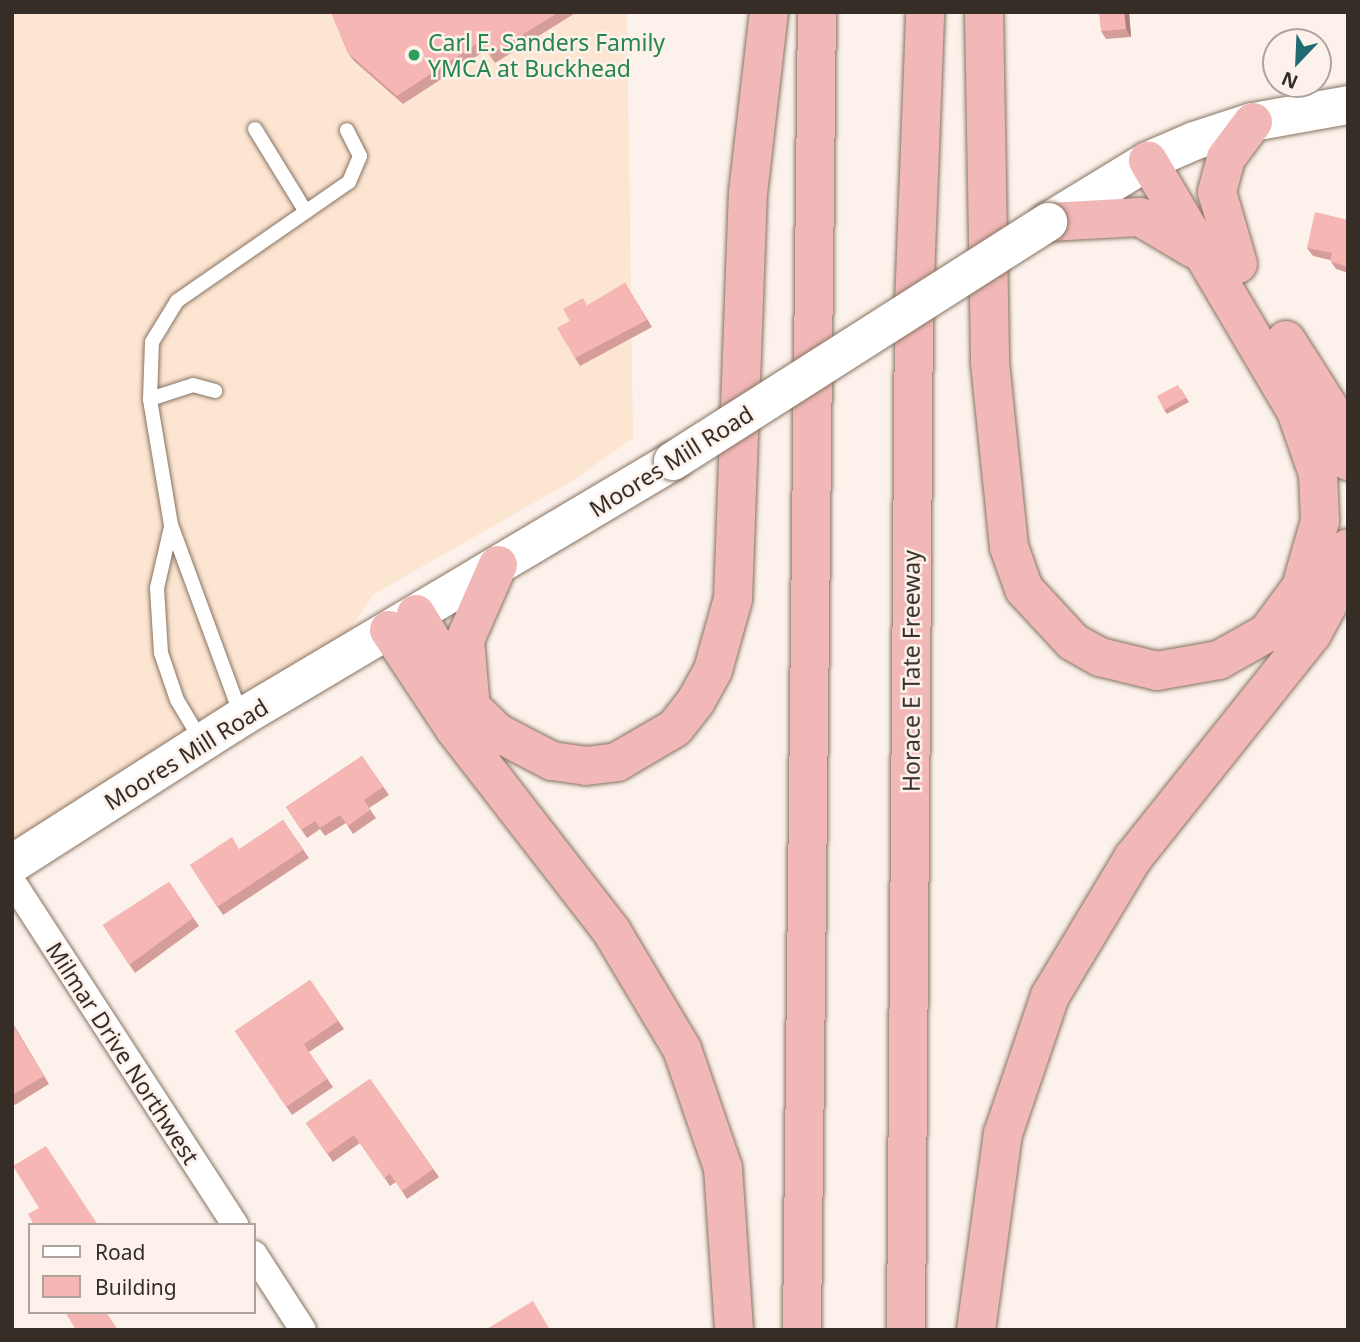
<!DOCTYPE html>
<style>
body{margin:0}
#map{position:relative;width:1360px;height:1342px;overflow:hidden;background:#fcf2eb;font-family:"Noto Sans",sans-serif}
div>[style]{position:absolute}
.built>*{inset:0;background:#fce5d1}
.roads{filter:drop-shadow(0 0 2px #877362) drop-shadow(0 0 2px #877362)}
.lane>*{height:14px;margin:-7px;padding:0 7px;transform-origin:7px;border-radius:7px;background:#fff}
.street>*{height:26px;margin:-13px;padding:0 13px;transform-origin:13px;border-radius:13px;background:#fff}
.secondary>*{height:38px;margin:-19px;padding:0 19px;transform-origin:19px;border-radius:19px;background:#fff}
.highway>*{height:38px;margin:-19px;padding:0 19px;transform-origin:19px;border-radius:19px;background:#f1b8b7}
.bridges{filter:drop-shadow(0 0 2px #877362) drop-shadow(0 0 2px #877362)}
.secondary-bridge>*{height:38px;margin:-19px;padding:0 19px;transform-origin:19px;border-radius:19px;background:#fff}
.wall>*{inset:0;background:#d49d9a}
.shaded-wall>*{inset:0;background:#ac7f7d}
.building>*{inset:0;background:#f6b6b3}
.dots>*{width:19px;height:19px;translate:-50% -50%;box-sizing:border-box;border:4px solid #fcf2eb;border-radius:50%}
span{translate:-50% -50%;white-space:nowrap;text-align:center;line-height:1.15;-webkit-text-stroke:5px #fcf2eb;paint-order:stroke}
.leisure-label{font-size:23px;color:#27864d}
.left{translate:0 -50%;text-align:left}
.street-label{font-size:23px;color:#362e26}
.frame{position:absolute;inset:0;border:14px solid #362e26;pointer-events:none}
.legend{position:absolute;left:28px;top:1223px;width:228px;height:91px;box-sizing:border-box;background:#fcf2eb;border:2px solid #ada49c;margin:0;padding:9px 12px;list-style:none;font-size:21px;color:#362e26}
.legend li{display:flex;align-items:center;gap:14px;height:35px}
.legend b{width:35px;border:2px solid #ada49c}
.north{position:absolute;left:1262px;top:28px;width:70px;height:70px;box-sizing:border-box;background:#fcf2eb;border:2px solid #ada49c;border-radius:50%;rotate:203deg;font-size:19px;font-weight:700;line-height:28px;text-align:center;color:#362e26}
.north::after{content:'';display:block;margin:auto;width:24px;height:32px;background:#206a74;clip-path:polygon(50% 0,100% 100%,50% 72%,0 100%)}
</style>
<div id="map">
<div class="built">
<div style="clip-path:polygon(12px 12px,627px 12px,633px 438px,574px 480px,374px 594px,304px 697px,12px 878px)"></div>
</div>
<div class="roads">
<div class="lane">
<div style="left:255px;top:129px;width:97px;rotate:58.4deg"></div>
<div style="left:150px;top:399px;width:45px;rotate:-18deg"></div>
<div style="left:193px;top:385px;width:23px;rotate:15deg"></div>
<div style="left:171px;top:527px;width:63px;rotate:102.9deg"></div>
<div style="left:157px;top:588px;width:65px;rotate:86.5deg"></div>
<div style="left:161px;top:653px;width:50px;rotate:71.2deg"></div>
<div style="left:177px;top:700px;width:47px;rotate:59deg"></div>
<div style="left:241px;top:715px;width:202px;rotate:-110.2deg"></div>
<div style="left:171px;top:525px;width:128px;rotate:-99.5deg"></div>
<div style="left:150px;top:399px;width:57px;rotate:-88deg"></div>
<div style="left:152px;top:342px;width:48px;rotate:-58.6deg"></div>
<div style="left:177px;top:301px;width:209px;rotate:-34.7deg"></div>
<div style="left:349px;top:182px;width:28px;rotate:-67deg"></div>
<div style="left:360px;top:156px;width:29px;rotate:-117deg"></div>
</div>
<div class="street">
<div style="left:12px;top:881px;width:410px;rotate:57deg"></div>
<div style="left:254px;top:1254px;width:90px;rotate:57.2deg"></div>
</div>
<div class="secondary">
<div style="left:1048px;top:222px;width:117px;rotate:-31.4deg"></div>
<div style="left:1148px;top:161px;width:50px;rotate:-23.5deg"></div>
<div style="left:1194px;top:141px;width:62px;rotate:-17.9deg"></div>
<div style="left:1253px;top:122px;width:97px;rotate:-10.1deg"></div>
<div style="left:12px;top:864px;width:273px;rotate:-32.6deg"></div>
<div style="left:242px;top:717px;width:501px;rotate:-30.71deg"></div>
</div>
<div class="highway">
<div style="left:984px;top:12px;width:351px;rotate:89deg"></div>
<div style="left:990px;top:363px;width:185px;rotate:84.1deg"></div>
<div style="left:1009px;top:547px;width:45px;rotate:70.3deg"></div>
<div style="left:1024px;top:589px;width:72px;rotate:47.2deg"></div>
<div style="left:1073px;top:642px;width:31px;rotate:29deg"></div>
<div style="left:1100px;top:657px;width:59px;rotate:13.8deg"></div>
<div style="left:1157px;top:671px;width:63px;rotate:-10.1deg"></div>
<div style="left:1219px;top:660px;width:55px;rotate:-29.4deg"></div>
<div style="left:1267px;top:633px;width:57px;rotate:-53.5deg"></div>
<div style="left:1301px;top:587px;width:69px;rotate:-73.9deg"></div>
<div style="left:1320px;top:521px;width:47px;rotate:-92.4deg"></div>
<div style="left:1318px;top:474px;width:67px;rotate:-109.2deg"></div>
<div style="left:1296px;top:411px;width:291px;rotate:-120.6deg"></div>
<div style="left:1048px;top:222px;width:92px;rotate:-3.1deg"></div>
<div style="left:1140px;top:217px;width:63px;rotate:30.7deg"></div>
<div style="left:1238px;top:264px;width:75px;rotate:-106.3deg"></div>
<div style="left:1217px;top:192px;width:35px;rotate:-75deg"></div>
<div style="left:1226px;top:158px;width:45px;rotate:-53.1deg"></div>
<div style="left:1286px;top:340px;width:91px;rotate:57.5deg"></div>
<div style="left:1335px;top:417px;width:46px;rotate:73.5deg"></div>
<div style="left:416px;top:614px;width:111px;rotate:59deg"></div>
<div style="left:473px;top:709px;width:35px;rotate:44deg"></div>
<div style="left:498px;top:733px;width:61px;rotate:27.4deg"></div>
<div style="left:552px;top:761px;width:34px;rotate:8deg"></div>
<div style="left:586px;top:766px;width:31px;rotate:-7deg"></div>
<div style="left:617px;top:762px;width:67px;rotate:-30.4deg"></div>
<div style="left:675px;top:728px;width:34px;rotate:-52deg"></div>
<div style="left:696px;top:701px;width:35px;rotate:-61deg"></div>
<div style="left:713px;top:670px;width:74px;rotate:-74.3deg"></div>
<div style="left:733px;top:599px;width:406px;rotate:-87.9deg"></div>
<div style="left:748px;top:193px;width:182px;rotate:-83.4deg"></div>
<div style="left:389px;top:630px;width:118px;rotate:56.4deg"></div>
<div style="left:454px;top:728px;width:258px;rotate:52.2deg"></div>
<div style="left:612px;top:932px;width:136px;rotate:59.1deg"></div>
<div style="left:682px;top:1049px;width:126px;rotate:71deg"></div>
<div style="left:723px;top:1168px;width:162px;rotate:86.1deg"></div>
<div style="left:470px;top:697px;width:57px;rotate:-95deg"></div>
<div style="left:465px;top:640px;width:82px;rotate:-66.3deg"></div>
<div style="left:802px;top:1330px;width:1318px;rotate:-89.35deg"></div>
<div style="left:906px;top:1330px;width:1026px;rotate:-89.55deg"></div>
<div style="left:914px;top:304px;width:292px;rotate:-87.8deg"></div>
<div style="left:976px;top:1330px;width:198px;rotate:-82.2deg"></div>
<div style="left:1003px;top:1134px;width:146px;rotate:-71.2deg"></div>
<div style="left:1050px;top:996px;width:161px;rotate:-59deg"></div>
<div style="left:1133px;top:858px;width:287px;rotate:-51.4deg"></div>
<div style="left:1312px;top:634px;width:55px;rotate:-61.6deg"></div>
<div style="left:1338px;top:586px;width:39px;rotate:-75deg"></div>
</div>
</div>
<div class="bridges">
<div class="secondary-bridge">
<div style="left:673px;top:461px;width:445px;rotate:-32.5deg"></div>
</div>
</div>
<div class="wall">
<div style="clip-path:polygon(331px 12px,577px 12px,495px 63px,486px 50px,403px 104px,354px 61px,348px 53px)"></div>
<div style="clip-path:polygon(1129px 12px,1131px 37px,1106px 39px,1101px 31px)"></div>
<div style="clip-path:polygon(1348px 220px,1348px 273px,1336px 269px,1330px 260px,1313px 256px,1307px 248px)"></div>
<div style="clip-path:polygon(625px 283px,652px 327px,580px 366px,575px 358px,588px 305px)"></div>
<div style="clip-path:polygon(1181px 389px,1189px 402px,1167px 414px,1164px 410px)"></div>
<div style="clip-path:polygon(362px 756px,389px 795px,369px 808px,376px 818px,353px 834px,346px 823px,325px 836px,320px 829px,307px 838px,286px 807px)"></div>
<div style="clip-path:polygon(283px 820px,309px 858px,223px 915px,190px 865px,240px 849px)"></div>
<div style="clip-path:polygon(169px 882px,199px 926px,135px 973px,103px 925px)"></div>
<div style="clip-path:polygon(310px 980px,344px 1029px,309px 1052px,333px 1087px,292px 1115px,235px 1031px)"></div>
<div style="clip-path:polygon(12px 1022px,49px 1084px,15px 1105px,12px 1101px)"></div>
<div style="clip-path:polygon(370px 1079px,439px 1177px,407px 1199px,396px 1182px,390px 1186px,360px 1143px,333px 1162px,306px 1123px)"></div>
</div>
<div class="shaded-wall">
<div style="clip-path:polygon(1124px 12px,1129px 12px,1131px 37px,1126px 29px)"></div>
</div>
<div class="building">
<div style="clip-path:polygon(331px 12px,559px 12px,490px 55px,481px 41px,397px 96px,348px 53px)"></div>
<div style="clip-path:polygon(1099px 12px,1124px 12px,1126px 29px,1101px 31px)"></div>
<div style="clip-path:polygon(1315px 212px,1348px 220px,1348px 267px,1330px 261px,1332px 253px,1307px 248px)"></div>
<div style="clip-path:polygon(625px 283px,647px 320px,575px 358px,557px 328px,570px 321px,563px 309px,583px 298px,587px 306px)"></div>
<div style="clip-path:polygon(1178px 385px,1186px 398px,1164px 410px,1157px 396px)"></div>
<div style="clip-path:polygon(362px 756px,383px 787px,364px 800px,370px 810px,348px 826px,340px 815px,320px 828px,315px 821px,301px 830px,286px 807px)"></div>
<div style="clip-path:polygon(283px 820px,303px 850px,217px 907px,190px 865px,232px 837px,239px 849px)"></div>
<div style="clip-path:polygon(169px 882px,193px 918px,129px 965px,103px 925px)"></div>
<div style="clip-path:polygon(310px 980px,338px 1021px,304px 1044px,327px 1079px,286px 1107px,235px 1031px)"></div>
<div style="clip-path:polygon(12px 1024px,44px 1076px,12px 1095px)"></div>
<div style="clip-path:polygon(370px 1079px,433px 1169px,402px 1191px,390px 1174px,384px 1178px,354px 1135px,327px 1154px,306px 1123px)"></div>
<div style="clip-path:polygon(46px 1146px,98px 1225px,34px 1225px,28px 1214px,39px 1208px,13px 1166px)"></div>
<div style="clip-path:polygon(533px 1301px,550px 1330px,485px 1330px)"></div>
<div style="clip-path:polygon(65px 1312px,106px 1312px,118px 1330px,76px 1330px)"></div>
</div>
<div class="dots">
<div style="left:414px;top:55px;background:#2e9e5b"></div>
</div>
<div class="leisure-label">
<span class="left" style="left:428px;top:55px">Carl E. Sanders Family<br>YMCA at Buckhead</span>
</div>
<div class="street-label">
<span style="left:671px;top:461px;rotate:-32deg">Moores Mill Road</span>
<span style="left:911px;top:671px;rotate:-90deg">Horace E Tate Freeway</span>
<span style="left:186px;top:754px;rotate:-32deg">Moores Mill Road</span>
<span style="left:123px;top:1053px;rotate:57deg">Milmar Drive Northwest</span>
</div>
<div class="frame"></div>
<ul class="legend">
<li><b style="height:9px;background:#fff"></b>Road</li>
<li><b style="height:19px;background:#f6b6b3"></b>Building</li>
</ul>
<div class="north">N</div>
</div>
